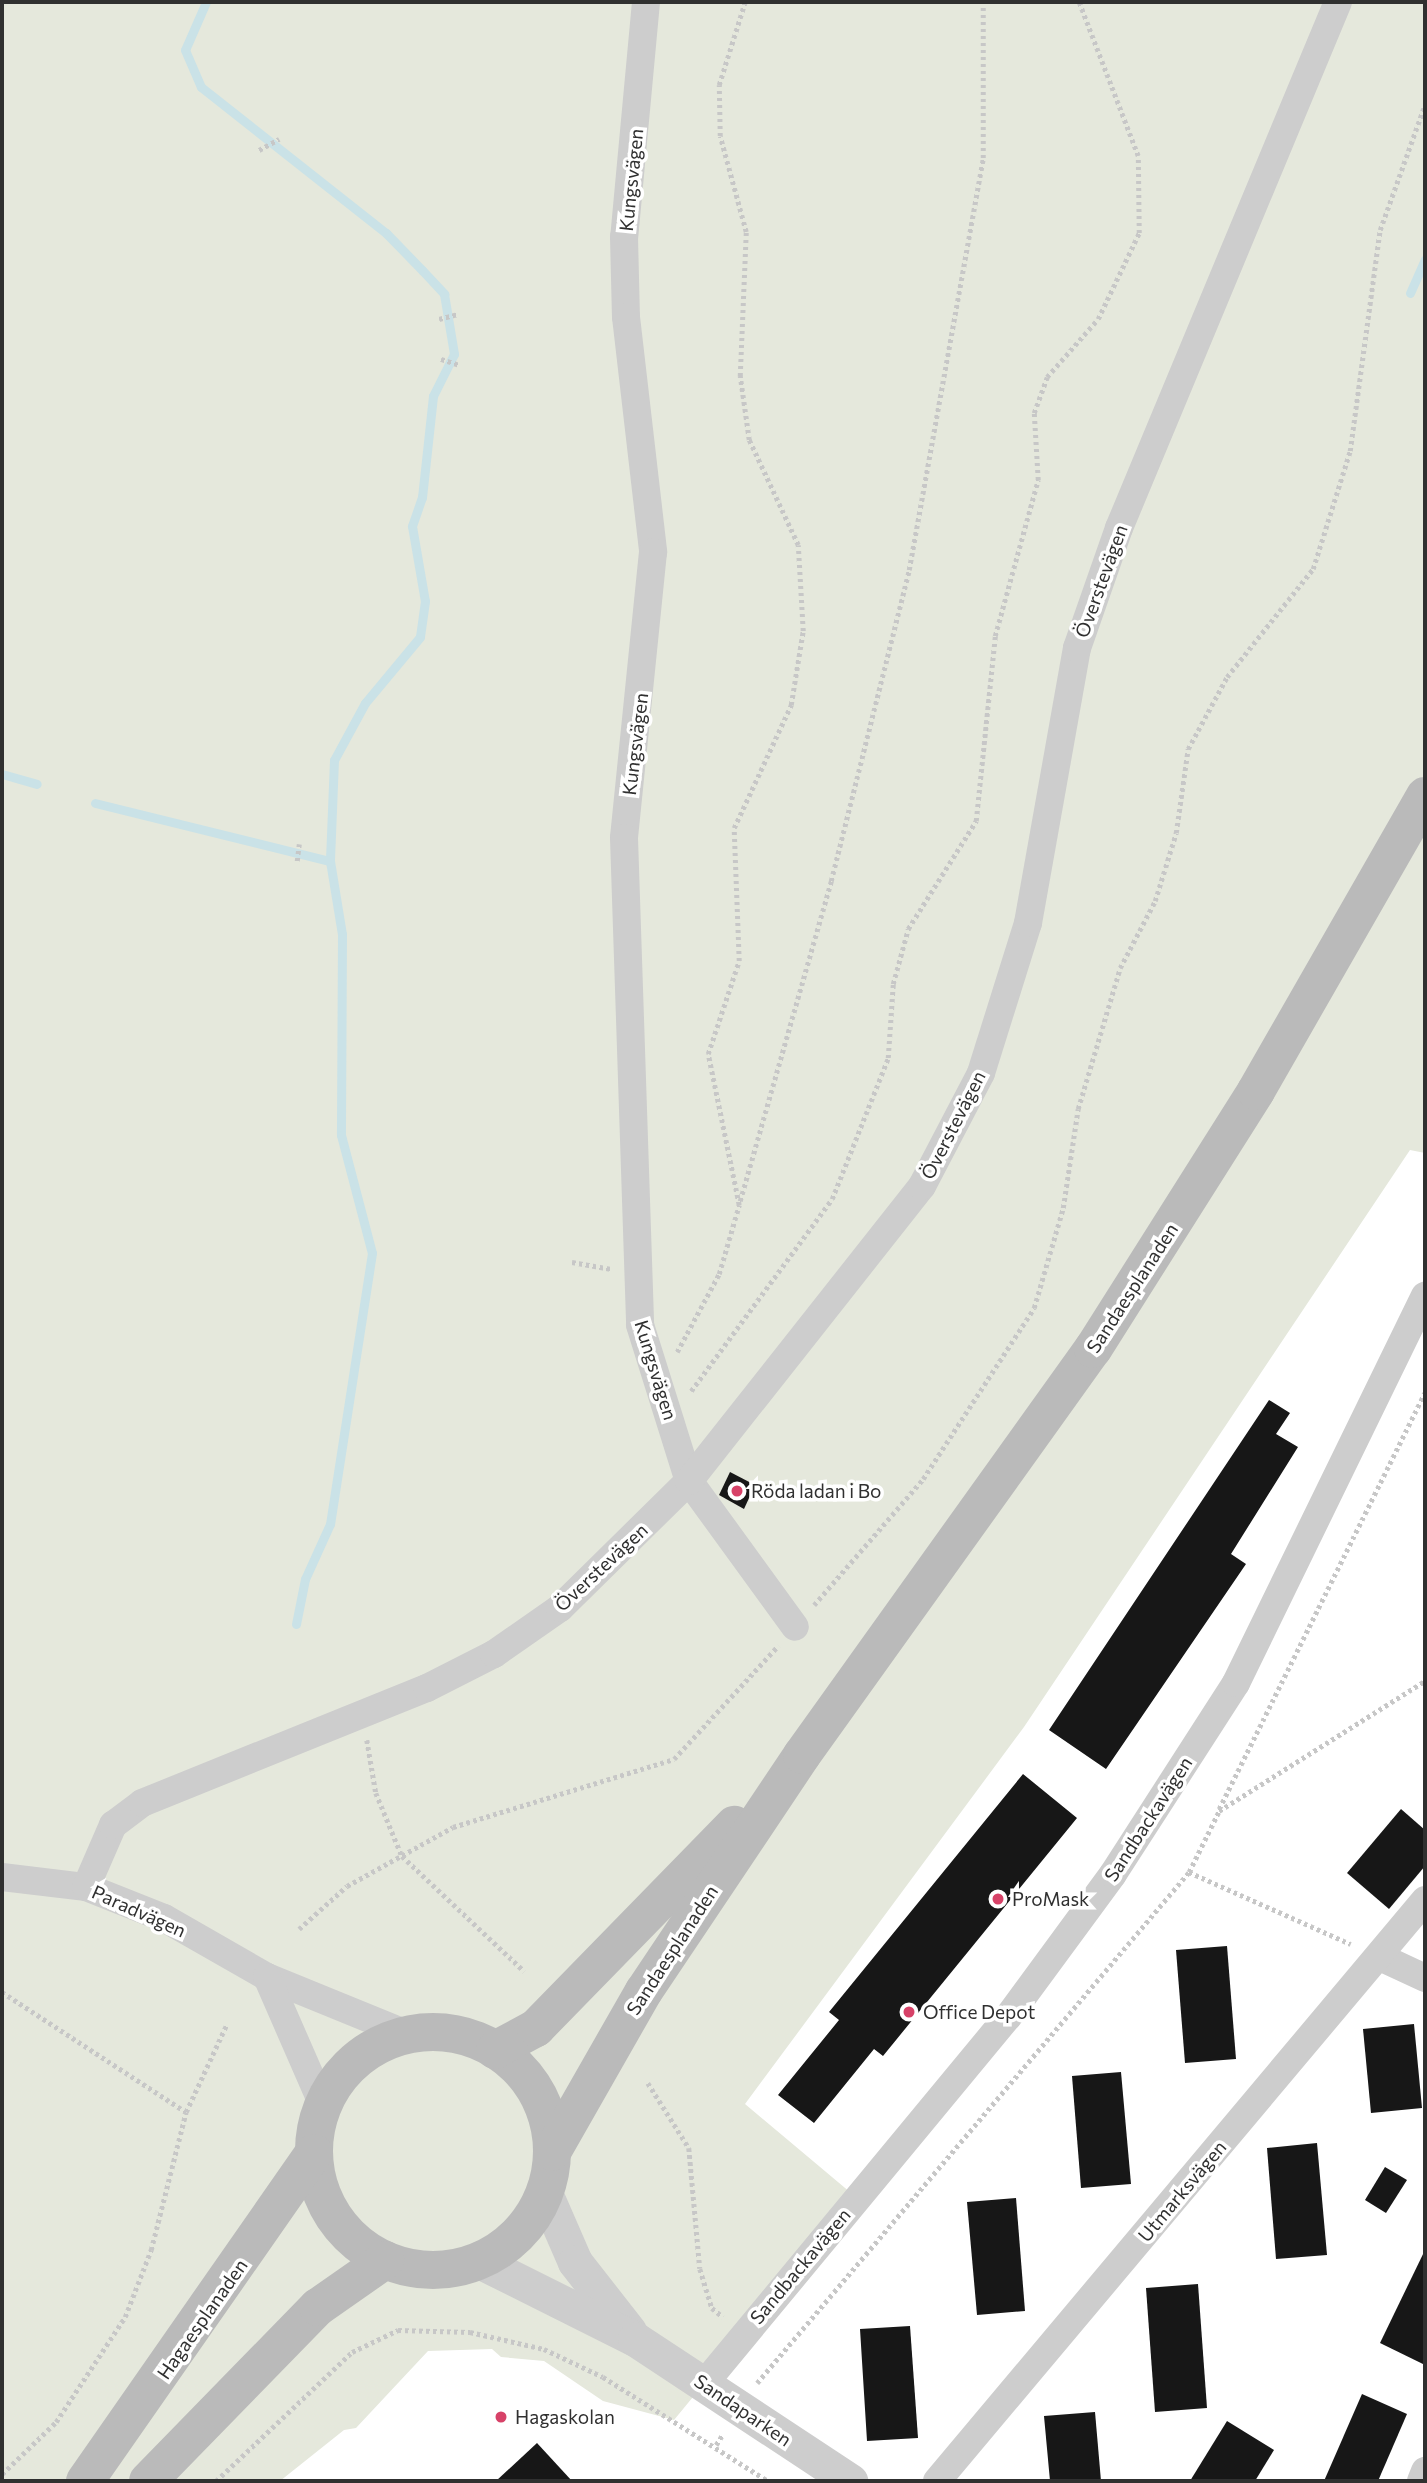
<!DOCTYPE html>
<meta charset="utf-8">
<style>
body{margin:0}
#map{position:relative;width:1427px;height:2483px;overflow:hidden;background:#fff;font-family:Commissioner,sans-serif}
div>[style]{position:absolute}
.green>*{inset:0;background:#e5e8dc}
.stream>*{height:9px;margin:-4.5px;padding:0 4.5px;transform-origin:4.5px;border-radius:4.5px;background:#cae2e7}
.building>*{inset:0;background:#171717}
.path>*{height:4.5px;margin-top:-2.25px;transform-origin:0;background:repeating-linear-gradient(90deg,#c7c7c7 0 3.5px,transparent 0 7px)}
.minor>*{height:28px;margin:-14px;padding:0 14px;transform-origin:14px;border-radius:14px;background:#cdcdcd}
.tertiary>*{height:35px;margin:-17.5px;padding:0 17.5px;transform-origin:17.5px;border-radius:17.5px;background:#cdcdcd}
.secondary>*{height:38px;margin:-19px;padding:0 19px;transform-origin:19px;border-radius:19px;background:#bababa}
.secondary>.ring{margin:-19px;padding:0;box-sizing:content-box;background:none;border:38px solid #bababa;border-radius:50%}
.dots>*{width:19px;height:19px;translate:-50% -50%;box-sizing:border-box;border:4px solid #fff;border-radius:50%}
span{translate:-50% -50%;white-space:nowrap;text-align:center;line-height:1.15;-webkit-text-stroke:7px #fff;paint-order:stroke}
.street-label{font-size:19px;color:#303030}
.poi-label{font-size:19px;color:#303030}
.left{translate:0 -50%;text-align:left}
.frame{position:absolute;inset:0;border:4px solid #303030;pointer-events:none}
</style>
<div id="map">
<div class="green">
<div style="clip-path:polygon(2px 2px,1425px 2px,1425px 1153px,1410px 1150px,1024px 1727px,745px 2104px,857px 2198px,674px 2420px,603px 2401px,544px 2361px,501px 2357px,492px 2349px,428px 2351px,356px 2428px,344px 2430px,280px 2481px,2px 2481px)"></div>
</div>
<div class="stream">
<div style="left:206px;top:2px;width:52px;rotate:113.6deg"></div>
<div style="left:185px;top:50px;width:40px;rotate:66.6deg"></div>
<div style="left:201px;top:87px;width:236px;rotate:38.3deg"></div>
<div style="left:386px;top:233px;width:52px;rotate:45.8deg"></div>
<div style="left:422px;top:270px;width:33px;rotate:47deg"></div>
<div style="left:444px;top:294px;width:61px;rotate:80.5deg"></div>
<div style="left:454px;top:354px;width:47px;rotate:116.6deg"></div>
<div style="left:433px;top:396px;width:102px;rotate:96.2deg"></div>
<div style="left:422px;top:497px;width:31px;rotate:109deg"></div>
<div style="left:412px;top:526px;width:76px;rotate:80.2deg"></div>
<div style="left:425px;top:601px;width:36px;rotate:98deg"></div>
<div style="left:420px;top:637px;width:86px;rotate:129.8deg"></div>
<div style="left:365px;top:703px;width:65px;rotate:118.5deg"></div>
<div style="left:334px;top:760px;width:101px;rotate:92.3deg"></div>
<div style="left:330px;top:861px;width:74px;rotate:80.7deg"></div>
<div style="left:342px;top:934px;width:201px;rotate:90.3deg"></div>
<div style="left:341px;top:1135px;width:122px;rotate:75.3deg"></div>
<div style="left:372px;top:1253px;width:274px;rotate:98.8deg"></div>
<div style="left:330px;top:1524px;width:60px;rotate:114.4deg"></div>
<div style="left:305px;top:1579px;width:46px;rotate:101.3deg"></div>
<div style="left:1410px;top:293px;width:37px;rotate:-66deg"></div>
<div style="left:2px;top:774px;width:36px;rotate:16deg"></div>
<div style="left:95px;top:803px;width:242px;rotate:13.9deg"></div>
</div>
<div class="building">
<div style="clip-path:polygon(1269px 1400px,1290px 1413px,1276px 1434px,1298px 1447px,1231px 1554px,1246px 1564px,1106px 1769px,1049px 1730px)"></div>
<div style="clip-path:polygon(730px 1472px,755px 1485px,744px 1509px,719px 1495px)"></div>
<div style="clip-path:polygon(1023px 1774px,1077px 1818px,883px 2056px,874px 2049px,814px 2123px,778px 2095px,839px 2020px,829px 2012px)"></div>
<div style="clip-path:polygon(1401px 1809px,1425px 1830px,1425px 1866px,1389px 1909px,1347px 1873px)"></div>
<div style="clip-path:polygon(1227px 1946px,1236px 2059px,1185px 2063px,1176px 1950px)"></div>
<div style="clip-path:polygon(1414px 2024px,1422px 2108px,1371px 2113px,1363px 2029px)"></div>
<div style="clip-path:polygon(1121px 2072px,1131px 2184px,1081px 2188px,1072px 2076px)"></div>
<div style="clip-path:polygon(1317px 2143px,1327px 2255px,1276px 2259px,1267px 2148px)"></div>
<div style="clip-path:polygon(1385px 2167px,1407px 2180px,1386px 2213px,1365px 2200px)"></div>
<div style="clip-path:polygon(1016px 2198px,1025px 2311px,977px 2315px,967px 2202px)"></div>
<div style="clip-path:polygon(1425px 2250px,1425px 2365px,1380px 2343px)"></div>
<div style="clip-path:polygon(1198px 2284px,1207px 2408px,1155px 2412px,1146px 2288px)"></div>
<div style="clip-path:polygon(910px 2326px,918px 2438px,867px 2441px,860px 2329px)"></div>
<div style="clip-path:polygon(1362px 2394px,1407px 2414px,1378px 2481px,1324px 2481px)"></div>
<div style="clip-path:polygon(1095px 2412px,1101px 2481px,1050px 2481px,1044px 2416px)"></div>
<div style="clip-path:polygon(1227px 2421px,1274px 2450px,1255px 2481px,1190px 2481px)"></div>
<div style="clip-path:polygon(537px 2443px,572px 2481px,496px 2481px)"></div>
</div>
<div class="path">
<div style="left:259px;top:150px;width:23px;rotate:-29deg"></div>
<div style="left:439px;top:319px;width:20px;rotate:-15deg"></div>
<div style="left:441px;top:359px;width:20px;rotate:18deg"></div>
<div style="left:297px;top:861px;width:17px;rotate:-83deg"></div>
<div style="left:740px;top:1201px;width:333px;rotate:-74.1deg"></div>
<div style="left:831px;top:881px;width:321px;rotate:-75.9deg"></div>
<div style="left:909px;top:570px;width:419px;rotate:-79.8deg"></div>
<div style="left:983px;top:158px;width:156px;rotate:-90deg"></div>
<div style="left:572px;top:1262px;width:40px;rotate:10deg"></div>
<div style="left:677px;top:1352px;width:89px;rotate:-61.7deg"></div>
<div style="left:719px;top:1274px;width:72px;rotate:-73.8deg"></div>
<div style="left:739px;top:1205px;width:154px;rotate:-101.6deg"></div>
<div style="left:708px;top:1054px;width:98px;rotate:-71.6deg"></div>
<div style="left:739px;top:961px;width:133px;rotate:-92.2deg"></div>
<div style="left:734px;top:828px;width:136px;rotate:-65.1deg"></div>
<div style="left:791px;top:705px;width:75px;rotate:-80.8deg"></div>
<div style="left:803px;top:631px;width:86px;rotate:-93.3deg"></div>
<div style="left:798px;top:545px;width:116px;rotate:-115deg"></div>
<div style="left:749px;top:440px;width:65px;rotate:-98deg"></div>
<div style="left:740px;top:376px;width:144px;rotate:-87.6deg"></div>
<div style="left:746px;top:232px;width:99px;rotate:-105.2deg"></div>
<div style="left:720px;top:136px;width:51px;rotate:-91.1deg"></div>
<div style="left:719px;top:85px;width:87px;rotate:-72.6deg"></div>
<div style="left:691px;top:1391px;width:238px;rotate:-53.7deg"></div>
<div style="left:832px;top:1199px;width:152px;rotate:-68.3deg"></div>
<div style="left:888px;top:1058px;width:74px;rotate:-86.1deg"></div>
<div style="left:893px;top:984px;width:57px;rotate:-74.7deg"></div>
<div style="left:908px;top:929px;width:128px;rotate:-57.8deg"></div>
<div style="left:976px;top:821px;width:186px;rotate:-84.1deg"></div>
<div style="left:995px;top:636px;width:162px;rotate:-74.6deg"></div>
<div style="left:1038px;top:480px;width:67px;rotate:-93.4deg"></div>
<div style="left:1034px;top:413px;width:38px;rotate:-70deg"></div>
<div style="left:1047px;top:377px;width:77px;rotate:-48.7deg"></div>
<div style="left:1098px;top:319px;width:95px;rotate:-64.5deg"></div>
<div style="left:1139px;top:233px;width:77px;rotate:-90.7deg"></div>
<div style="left:1138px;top:156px;width:165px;rotate:-111deg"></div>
<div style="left:814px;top:1605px;width:167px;rotate:-49.1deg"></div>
<div style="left:923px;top:1479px;width:204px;rotate:-57deg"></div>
<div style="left:1034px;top:1308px;width:104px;rotate:-73.8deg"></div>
<div style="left:1063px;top:1208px;width:100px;rotate:-81.4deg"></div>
<div style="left:1078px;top:1109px;width:147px;rotate:-73.4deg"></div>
<div style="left:1120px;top:968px;width:76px;rotate:-62.4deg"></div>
<div style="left:1155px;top:901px;width:71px;rotate:-72.8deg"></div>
<div style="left:1176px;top:833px;width:85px;rotate:-81.9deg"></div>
<div style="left:1188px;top:749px;width:82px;rotate:-61.6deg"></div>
<div style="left:1227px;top:677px;width:138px;rotate:-51.5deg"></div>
<div style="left:1313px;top:569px;width:124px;rotate:-72.6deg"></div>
<div style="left:1350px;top:451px;width:223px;rotate:-82.3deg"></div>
<div style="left:1380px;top:230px;width:134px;rotate:-70.3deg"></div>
<div style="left:367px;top:1740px;width:54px;rotate:80.4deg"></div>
<div style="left:376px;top:1793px;width:68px;rotate:67.6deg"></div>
<div style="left:402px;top:1856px;width:168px;rotate:43.3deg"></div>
<div style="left:1219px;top:1809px;width:464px;rotate:-63.7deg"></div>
<div style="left:1189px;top:1872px;width:177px;rotate:24deg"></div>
<div style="left:299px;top:1929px;width:64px;rotate:-41.9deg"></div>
<div style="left:347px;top:1886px;width:121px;rotate:-29.1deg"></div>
<div style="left:453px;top:1827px;width:231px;rotate:-17.1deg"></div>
<div style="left:674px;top:1759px;width:154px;rotate:-47.4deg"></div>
<div style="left:2px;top:1992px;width:220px;rotate:33.1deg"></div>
<div style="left:648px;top:2083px;width:77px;rotate:57.8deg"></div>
<div style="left:689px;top:2148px;width:121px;rotate:84.8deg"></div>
<div style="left:700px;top:2269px;width:41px;rotate:72.9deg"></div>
<div style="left:712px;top:2308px;width:14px;rotate:39deg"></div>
<div style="left:757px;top:2383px;width:669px;rotate:-49.79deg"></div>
<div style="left:1189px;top:1872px;width:68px;rotate:-63.8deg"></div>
<div style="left:1219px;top:1811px;width:244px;rotate:-32.3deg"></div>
<div style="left:716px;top:2445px;width:13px;rotate:-58deg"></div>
<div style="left:2px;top:2474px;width:75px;rotate:-43.9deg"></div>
<div style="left:56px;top:2422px;width:126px;rotate:-56.7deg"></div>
<div style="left:125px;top:2317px;width:72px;rotate:-68.8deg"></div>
<div style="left:151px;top:2250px;width:142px;rotate:-75.8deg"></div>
<div style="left:186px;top:2112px;width:95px;rotate:-65.1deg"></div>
<div style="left:216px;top:2481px;width:187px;rotate:-43.5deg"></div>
<div style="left:352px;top:2352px;width:51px;rotate:-25.6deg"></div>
<div style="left:398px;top:2330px;width:72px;rotate:1.6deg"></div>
<div style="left:470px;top:2332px;width:76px;rotate:12.9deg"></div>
<div style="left:544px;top:2349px;width:65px;rotate:25.4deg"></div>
<div style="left:603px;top:2377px;width:195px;rotate:32.2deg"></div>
</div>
<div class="minor">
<div style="left:646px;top:2px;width:236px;rotate:95.3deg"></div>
<div style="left:624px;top:237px;width:80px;rotate:88.6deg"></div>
<div style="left:626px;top:317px;width:237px;rotate:83.4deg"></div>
<div style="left:653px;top:552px;width:287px;rotate:95.8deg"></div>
<div style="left:624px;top:838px;width:487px;rotate:88.1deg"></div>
<div style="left:640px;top:1325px;width:164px;rotate:72.6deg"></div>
<div style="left:689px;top:1481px;width:180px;rotate:54deg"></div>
<div style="left:2px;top:1877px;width:85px;rotate:6.8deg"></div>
<div style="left:86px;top:1887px;width:84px;rotate:21.7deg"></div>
<div style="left:164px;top:1918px;width:119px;rotate:29.8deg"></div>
<div style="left:267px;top:1977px;width:153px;rotate:22.2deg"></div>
<div style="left:86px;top:1887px;width:68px;rotate:-66.5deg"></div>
<div style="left:113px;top:1825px;width:36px;rotate:-37deg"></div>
<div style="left:142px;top:1803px;width:307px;rotate:-22deg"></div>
<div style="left:427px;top:1688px;width:75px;rotate:-26.9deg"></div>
<div style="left:494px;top:1654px;width:80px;rotate:-34.9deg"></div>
<div style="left:560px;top:1608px;width:181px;rotate:-44.6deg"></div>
<div style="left:689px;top:1481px;width:376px;rotate:-51.7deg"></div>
<div style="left:922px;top:1186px;width:127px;rotate:-62.4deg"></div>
<div style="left:981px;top:1073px;width:157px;rotate:-72.6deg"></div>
<div style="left:1028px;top:923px;width:279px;rotate:-79.9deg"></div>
<div style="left:1077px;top:648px;width:127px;rotate:-70.7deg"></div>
<div style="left:1119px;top:528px;width:570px;rotate:-67.4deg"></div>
<div style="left:1380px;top:1957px;width:50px;rotate:25deg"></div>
<div style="left:267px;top:1977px;width:140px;rotate:66.4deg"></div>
<div style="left:704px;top:2384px;width:477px;rotate:-50.4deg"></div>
<div style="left:1008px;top:2017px;width:177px;rotate:-53.7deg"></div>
<div style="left:1113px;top:1874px;width:227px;rotate:-57.2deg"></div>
<div style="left:1236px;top:1683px;width:431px;rotate:-64deg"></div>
<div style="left:937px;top:2481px;width:759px;rotate:-49.97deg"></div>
<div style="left:1421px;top:2481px;width:11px;rotate:-68deg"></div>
</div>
<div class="tertiary">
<div style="left:545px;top:2193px;width:75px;rotate:66.5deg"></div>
<div style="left:575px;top:2262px;width:88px;rotate:52deg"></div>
<div style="left:479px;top:2261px;width:174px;rotate:26.6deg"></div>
<div style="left:635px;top:2339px;width:258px;rotate:33.4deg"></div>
</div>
<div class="secondary">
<div class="ring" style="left:314px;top:2032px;width:200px;height:200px"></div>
<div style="left:495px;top:2050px;width:47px;rotate:-28.2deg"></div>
<div style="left:536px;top:2028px;width:284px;rotate:-45.7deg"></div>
<div style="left:552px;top:2152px;width:185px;rotate:-60.3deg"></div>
<div style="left:644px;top:1991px;width:284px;rotate:-56.2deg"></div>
<div style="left:802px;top:1755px;width:500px;rotate:-54.4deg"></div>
<div style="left:1093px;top:1349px;width:305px;rotate:-57.7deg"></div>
<div style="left:1256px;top:1091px;width:340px;rotate:-60.2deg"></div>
<div style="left:85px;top:2481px;width:400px;rotate:-55.1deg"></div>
<div style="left:148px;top:2481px;width:243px;rotate:-45.7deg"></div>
<div style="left:318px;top:2307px;width:82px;rotate:-35deg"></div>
</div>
<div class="dots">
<div style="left:737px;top:1491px;background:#d74268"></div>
<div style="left:998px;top:1899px;background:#d74268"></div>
<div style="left:909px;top:2012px;background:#d74268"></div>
<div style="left:501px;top:2417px;background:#d74268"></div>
</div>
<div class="street-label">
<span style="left:631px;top:180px;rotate:-84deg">Kungsvägen</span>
<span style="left:1101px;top:581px;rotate:-70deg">Överstevägen</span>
<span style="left:635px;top:744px;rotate:-83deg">Kungsvägen</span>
<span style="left:953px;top:1125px;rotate:-63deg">Överstevägen</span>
<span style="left:1132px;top:1288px;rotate:-57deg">Sandaesplanaden</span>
<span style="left:656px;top:1370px;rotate:73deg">Kungsvägen</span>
<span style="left:601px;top:1567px;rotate:-43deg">Överstevägen</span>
<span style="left:1148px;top:1819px;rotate:-57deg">Sandbackavägen</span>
<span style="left:139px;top:1911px;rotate:24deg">Paradvägen</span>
<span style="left:672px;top:1950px;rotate:-57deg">Sandaesplanaden</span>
<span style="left:1182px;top:2191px;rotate:-50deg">Utmarksvägen</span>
<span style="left:800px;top:2266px;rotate:-50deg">Sandbackavägen</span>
<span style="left:202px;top:2319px;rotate:-55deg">Hagaesplanaden</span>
<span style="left:743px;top:2410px;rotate:34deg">Sandaparken</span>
</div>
<div class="poi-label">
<span class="left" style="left:751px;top:1491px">Röda ladan i Bo</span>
<span class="left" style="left:1012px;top:1899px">ProMask</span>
<span class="left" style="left:923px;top:2012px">Office Depot</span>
<span class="left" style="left:515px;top:2417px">Hagaskolan</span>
</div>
<div class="frame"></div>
</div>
